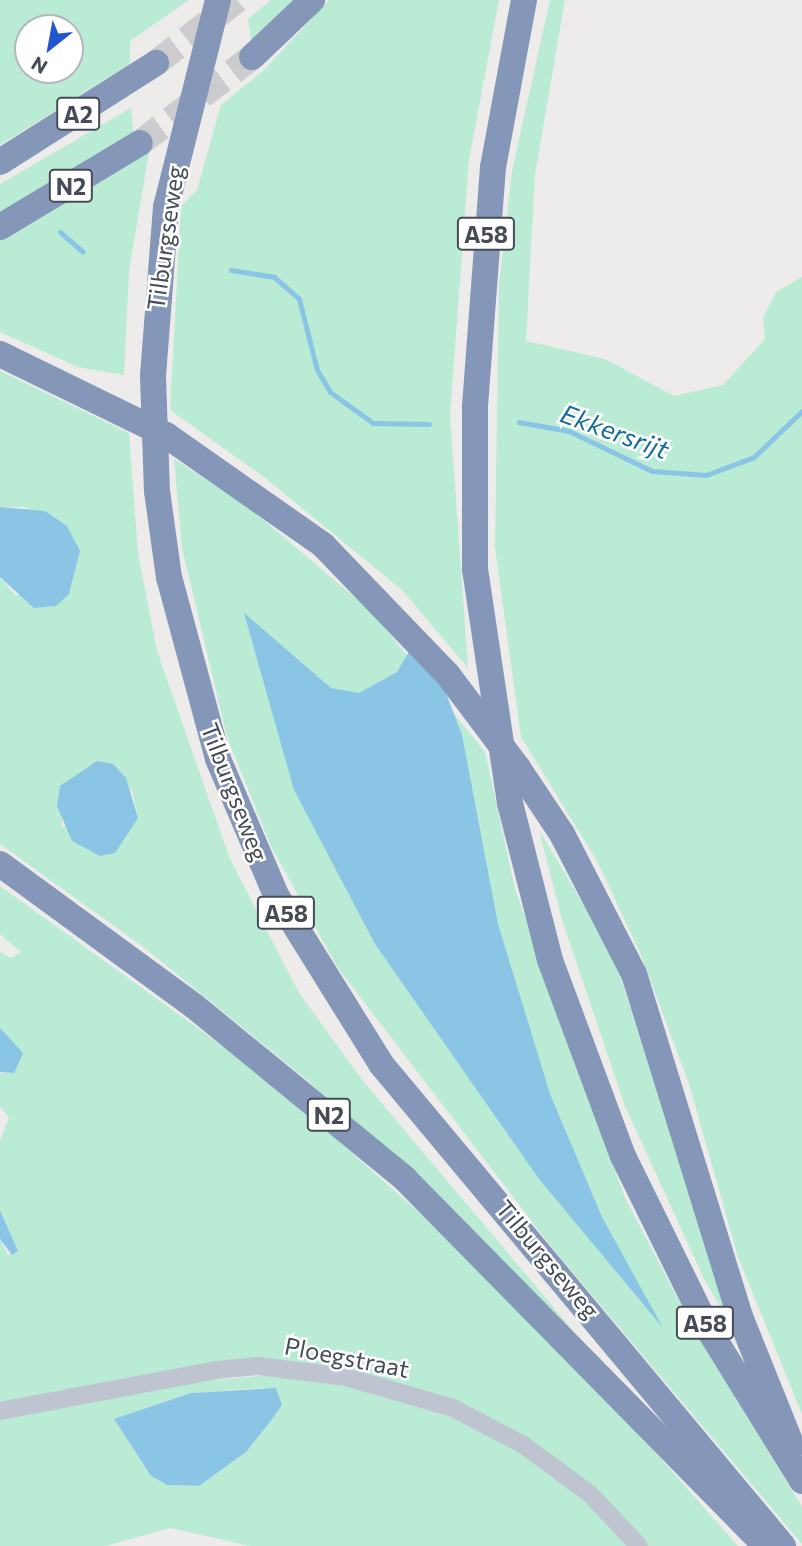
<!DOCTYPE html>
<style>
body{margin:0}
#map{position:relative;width:802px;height:1546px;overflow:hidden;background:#eeebeb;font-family:Commissioner,sans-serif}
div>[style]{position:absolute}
.green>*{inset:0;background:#baebd4}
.water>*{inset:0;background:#8ac5e6}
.stream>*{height:5px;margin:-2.5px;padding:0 2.5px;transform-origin:2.5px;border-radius:2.5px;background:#8ac5e6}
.highway-tunnel>*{height:26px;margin-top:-13px;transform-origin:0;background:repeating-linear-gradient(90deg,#cccbcd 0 26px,transparent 0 39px)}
.minor>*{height:18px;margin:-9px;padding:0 9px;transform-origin:9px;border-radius:9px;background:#bfc5d0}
.highway>*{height:26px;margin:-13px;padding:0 13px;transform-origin:13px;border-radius:13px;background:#8597b8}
span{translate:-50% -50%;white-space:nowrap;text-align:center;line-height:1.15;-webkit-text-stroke:5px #fff;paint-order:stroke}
.shield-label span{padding:2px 5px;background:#fff;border:2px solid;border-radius:5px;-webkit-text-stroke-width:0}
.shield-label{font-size:23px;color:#454c57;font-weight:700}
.street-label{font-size:24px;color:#454c57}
.water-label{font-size:26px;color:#146c9b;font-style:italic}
.north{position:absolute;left:14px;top:14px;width:70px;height:70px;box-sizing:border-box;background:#fff;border:2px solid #b5b7bc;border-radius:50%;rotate:211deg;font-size:19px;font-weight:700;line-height:28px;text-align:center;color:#454c57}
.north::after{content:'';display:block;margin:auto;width:24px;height:32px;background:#2256d1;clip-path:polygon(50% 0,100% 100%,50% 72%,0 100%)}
</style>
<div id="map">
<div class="green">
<div style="clip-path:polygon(evenodd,0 0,189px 0,130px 41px,130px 64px,0 145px,0 0,28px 28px,70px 28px,70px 70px,28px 70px,28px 28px)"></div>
<div style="clip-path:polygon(271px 0,300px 0,252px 47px,248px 19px)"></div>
<div style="clip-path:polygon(329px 0,499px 0,469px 160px,450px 415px,468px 668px,402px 590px,264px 477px,170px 410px,181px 206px,197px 190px,221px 105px,264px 70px)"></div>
<div style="clip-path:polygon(550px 0,565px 0,535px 174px,526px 341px,605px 359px,674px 396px,723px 385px,765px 339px,763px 317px,776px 292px,802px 277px,802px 1414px,738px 1257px,689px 1084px,641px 955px,597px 861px,521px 737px,495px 547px,499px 284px,512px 171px)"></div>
<div style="clip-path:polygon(131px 108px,134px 140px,0 215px,0 184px)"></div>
<div style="clip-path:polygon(149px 152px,129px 271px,124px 375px,78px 367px,0 332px,0 238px)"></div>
<div style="clip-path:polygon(evenodd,0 371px,129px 433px,138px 553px,157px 651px,230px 859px,299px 993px,363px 1081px,576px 1334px,307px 1080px,146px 949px,0 844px,0 577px,15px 595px,69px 594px,80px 552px,25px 507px,0 507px,0 371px,60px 786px,132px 790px,138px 818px,62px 827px,60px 786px)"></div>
<div style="clip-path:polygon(174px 459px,245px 504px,372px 612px,485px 752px,515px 889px,625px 1198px,695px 1331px,802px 1507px,802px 1544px,553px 1249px,338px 968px,271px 846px,227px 737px,182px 548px)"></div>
<div style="clip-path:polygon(539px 830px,612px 952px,740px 1340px,704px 1279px,625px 1106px,562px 920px)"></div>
<div style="clip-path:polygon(0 886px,267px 1078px,457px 1246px,596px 1385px,738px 1546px,647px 1546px,456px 1401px,348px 1370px,300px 1363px,0 1405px,0 1239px,8px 1255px,18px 1251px,0 1210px,0 1141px,9px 1117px,0 1107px,0 1073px,14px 1073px,0 1028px,0 952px,11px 958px,21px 952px,0 934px)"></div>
<div style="clip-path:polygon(evenodd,272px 1375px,345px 1384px,451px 1414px,518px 1450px,585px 1499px,632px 1546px,250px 1546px,171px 1528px,105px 1546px,0 1546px,0 1419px,189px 1382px,272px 1375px,265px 1388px,282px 1405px,246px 1452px,199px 1486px,167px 1485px,151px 1476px,114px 1419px,191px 1393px,265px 1388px)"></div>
</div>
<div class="water">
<div style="clip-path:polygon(0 507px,45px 511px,67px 526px,80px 551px,69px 594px,56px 606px,34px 608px,0 577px)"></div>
<div style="clip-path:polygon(244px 613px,331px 688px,359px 693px,397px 672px,422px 630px,462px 735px,498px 924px,550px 1094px,602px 1217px,663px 1328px,539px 1179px,375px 944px,294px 790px)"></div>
<div style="clip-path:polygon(97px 761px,113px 764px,126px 778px,138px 818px,115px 853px,100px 856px,72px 841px,57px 806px,60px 786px)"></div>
<div style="clip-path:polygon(0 1028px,23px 1053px,14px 1073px,0 1072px)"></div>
<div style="clip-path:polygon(0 1210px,18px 1251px,12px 1255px,0 1239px)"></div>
<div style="clip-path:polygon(276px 1388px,282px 1405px,269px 1423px,246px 1452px,199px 1486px,167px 1485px,151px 1476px,114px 1419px,191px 1393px)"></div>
</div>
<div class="stream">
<div style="left:60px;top:232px;width:30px;rotate:41deg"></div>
<div style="left:231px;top:270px;width:44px;rotate:9.2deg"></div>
<div style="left:274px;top:277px;width:33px;rotate:41deg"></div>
<div style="left:299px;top:299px;width:73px;rotate:75.8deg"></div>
<div style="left:317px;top:370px;width:26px;rotate:59deg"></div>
<div style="left:330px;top:392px;width:53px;rotate:35.8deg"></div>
<div style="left:373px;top:423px;width:56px;rotate:1deg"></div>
<div style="left:519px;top:422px;width:51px;rotate:10.2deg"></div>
<div style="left:569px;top:431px;width:92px;rotate:25.7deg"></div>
<div style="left:652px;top:471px;width:54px;rotate:4.2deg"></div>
<div style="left:706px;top:475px;width:51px;rotate:-20.6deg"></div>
<div style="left:754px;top:457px;width:66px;rotate:-43.8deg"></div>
</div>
<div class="highway-tunnel">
<div style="left:156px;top:63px;width:103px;rotate:-37.9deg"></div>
<div style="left:140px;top:143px;width:141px;rotate:-37.5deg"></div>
</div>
<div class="minor">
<div style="left:0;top:1411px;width:220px;rotate:-10.7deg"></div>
<div style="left:216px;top:1370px;width:42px;rotate:-5.4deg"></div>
<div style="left:258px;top:1366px;width:89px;rotate:7.1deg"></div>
<div style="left:346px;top:1377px;width:111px;rotate:16.2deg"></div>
<div style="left:453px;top:1408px;width:78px;rotate:27.6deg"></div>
<div style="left:522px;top:1444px;width:84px;rotate:36.3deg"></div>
<div style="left:590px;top:1494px;width:71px;rotate:46.7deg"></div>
</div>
<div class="highway">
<div style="left:218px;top:0;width:213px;rotate:104.1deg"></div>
<div style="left:166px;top:207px;width:170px;rotate:94.4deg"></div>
<div style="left:153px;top:377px;width:114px;rotate:88deg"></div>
<div style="left:157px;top:491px;width:87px;rotate:82.1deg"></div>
<div style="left:169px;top:577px;width:188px;rotate:74.9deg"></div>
<div style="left:218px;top:759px;width:148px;rotate:66.9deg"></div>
<div style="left:276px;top:895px;width:199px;rotate:58.1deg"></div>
<div style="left:381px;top:1064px;width:628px;rotate:50.17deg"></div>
<div style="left:524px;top:0;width:170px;rotate:100.5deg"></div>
<div style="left:493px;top:167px;width:242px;rotate:94.3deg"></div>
<div style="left:475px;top:408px;width:161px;rotate:90deg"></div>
<div style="left:475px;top:569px;width:237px;rotate:81.5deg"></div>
<div style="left:510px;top:803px;width:162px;rotate:75.7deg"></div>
<div style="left:550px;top:960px;width:209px;rotate:69.6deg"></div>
<div style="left:623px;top:1156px;width:191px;rotate:63.8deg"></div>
<div style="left:707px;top:1327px;width:181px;rotate:58.3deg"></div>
<div style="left:252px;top:57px;width:83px;rotate:-43.5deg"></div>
<div style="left:0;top:162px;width:185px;rotate:-32.4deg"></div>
<div style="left:0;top:227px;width:163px;rotate:-31deg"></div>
<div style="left:0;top:354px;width:185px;rotate:26deg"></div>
<div style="left:166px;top:435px;width:192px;rotate:35deg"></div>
<div style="left:323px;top:545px;width:180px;rotate:46.1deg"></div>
<div style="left:448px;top:675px;width:116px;rotate:53deg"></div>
<div style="left:518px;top:768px;width:79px;rotate:56.3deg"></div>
<div style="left:562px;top:834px;width:157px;rotate:62.8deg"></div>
<div style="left:634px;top:974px;width:361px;rotate:72.8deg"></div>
<div style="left:741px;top:1319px;width:137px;rotate:68.1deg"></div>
<div style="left:0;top:864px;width:240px;rotate:36.2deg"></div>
<div style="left:194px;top:1006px;width:273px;rotate:39.3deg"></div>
<div style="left:405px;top:1179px;width:506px;rotate:45.48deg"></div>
</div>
<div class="shield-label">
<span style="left:78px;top:114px">A2</span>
<span style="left:71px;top:186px">N2</span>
<span style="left:486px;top:234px">A58</span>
<span style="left:286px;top:913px">A58</span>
<span style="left:329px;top:1115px">N2</span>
<span style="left:705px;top:1323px">A58</span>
</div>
<div class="street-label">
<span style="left:165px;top:238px;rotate:-82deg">Tilburgseweg</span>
<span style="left:235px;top:792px;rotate:69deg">Tilburgseweg</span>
<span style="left:548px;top:1259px;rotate:50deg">Tilburgseweg</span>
<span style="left:347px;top:1357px;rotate:11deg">Ploegstraat</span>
</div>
<div class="water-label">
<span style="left:615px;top:431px;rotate:20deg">Ekkersrijt</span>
</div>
<div class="north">N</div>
</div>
